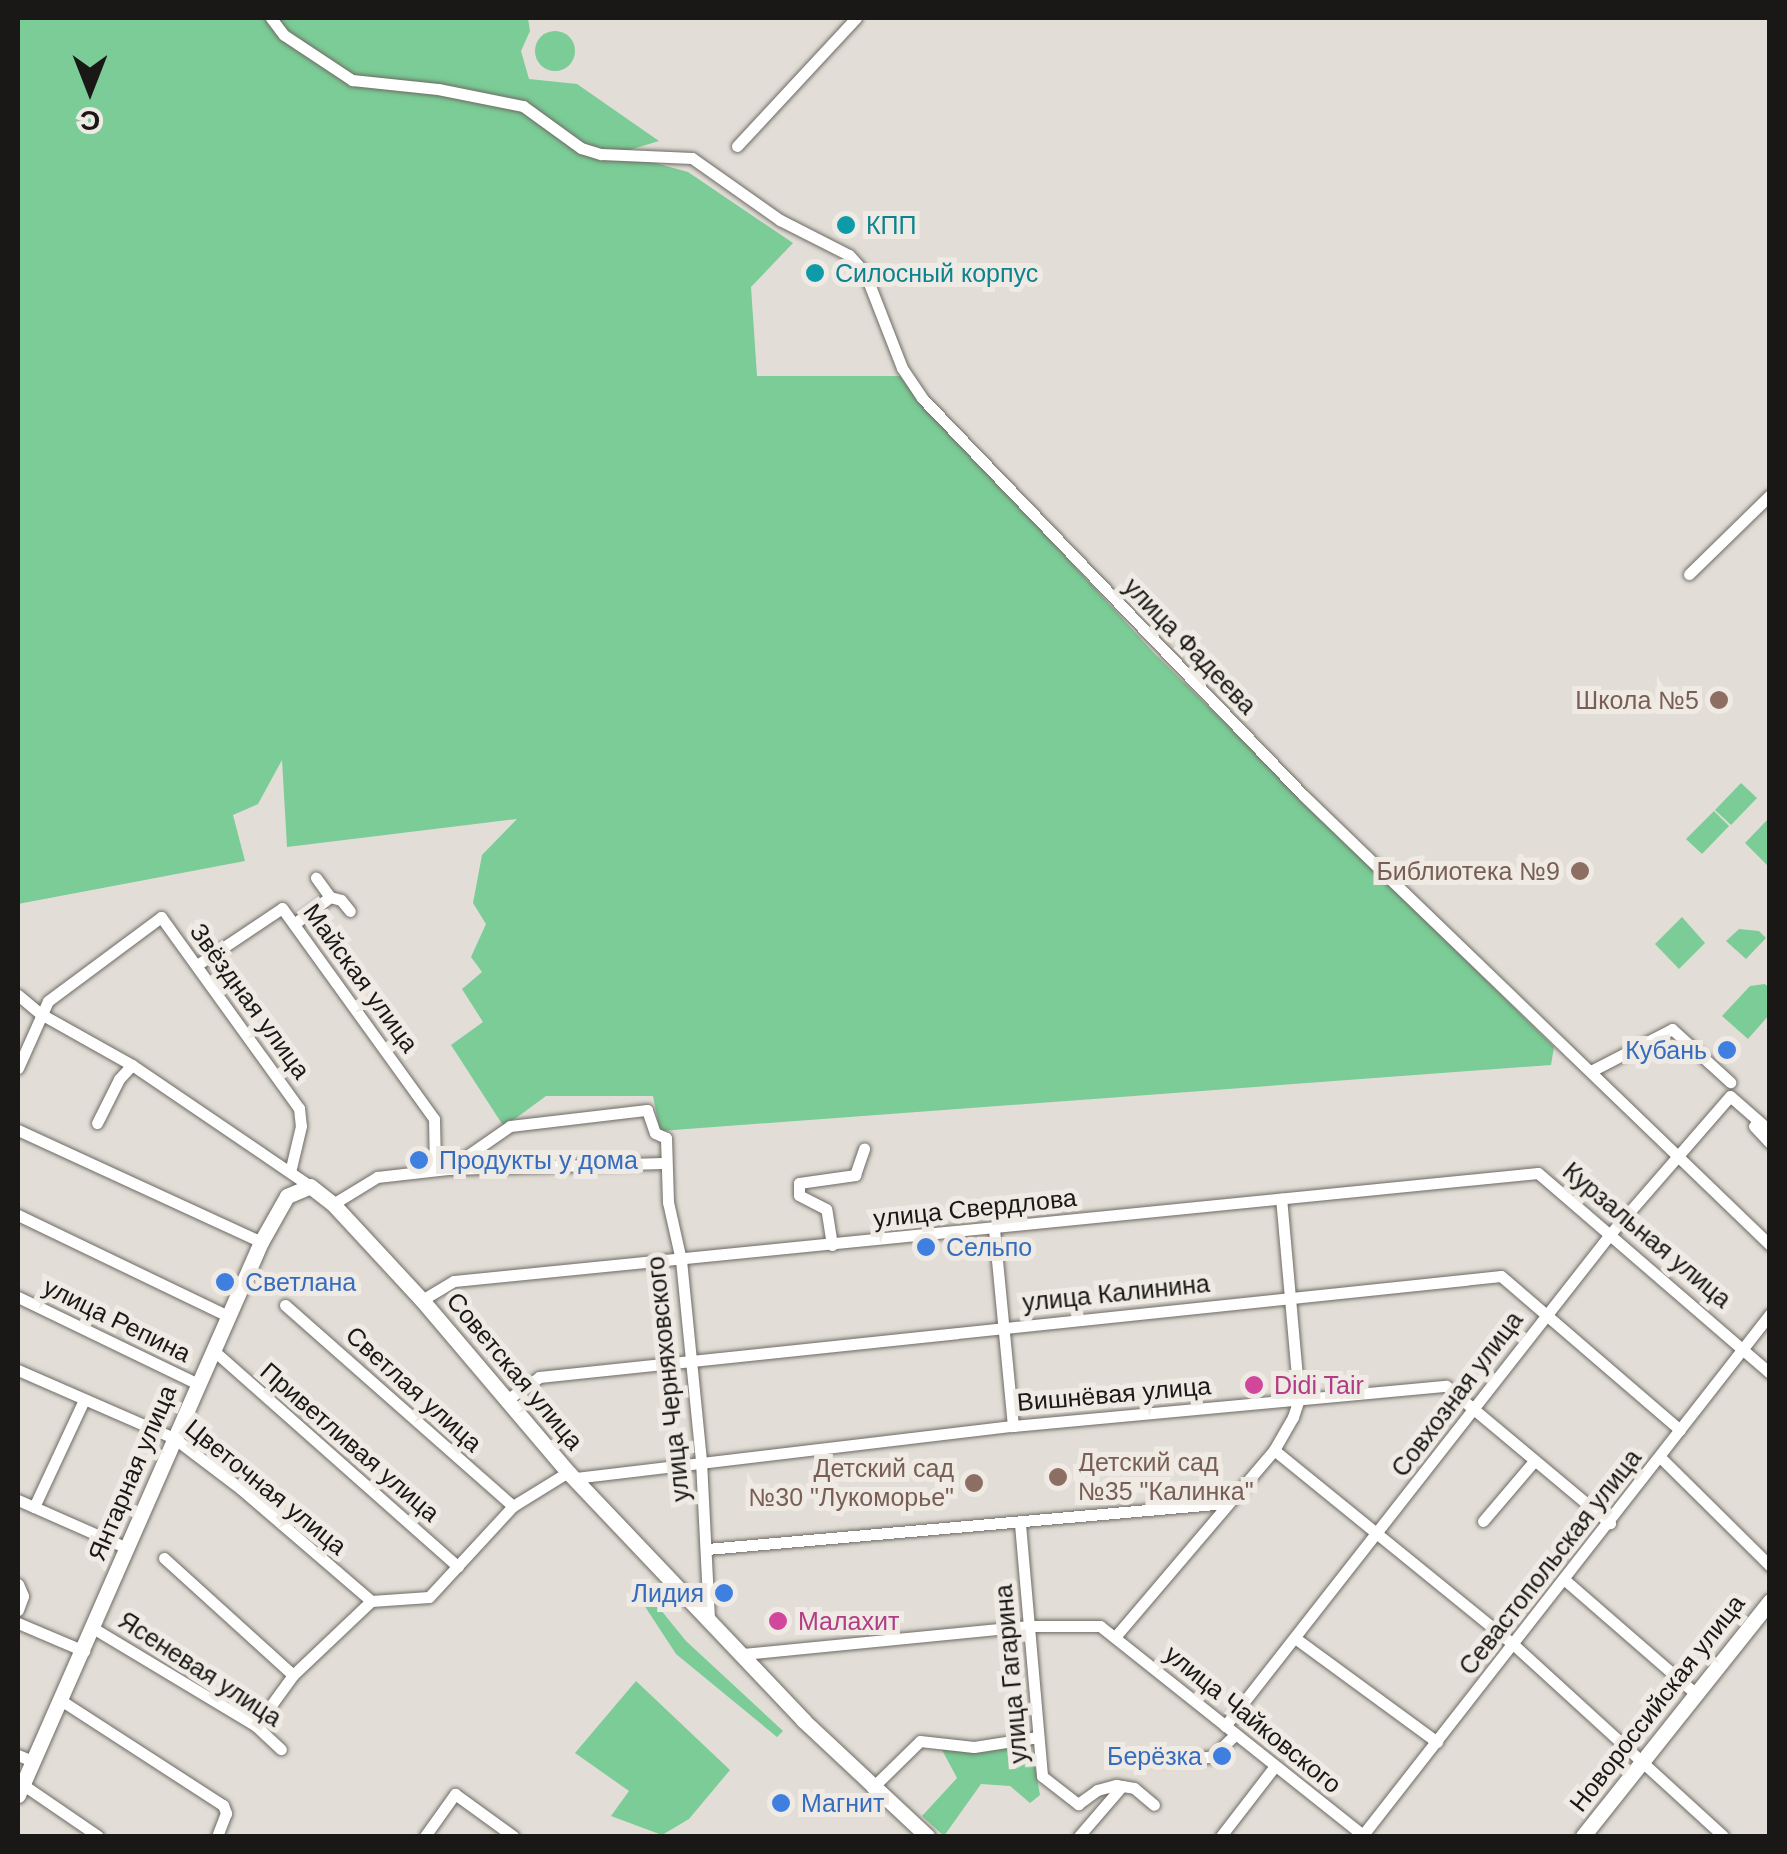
<!DOCTYPE html>
<meta charset="utf-8">
<style>
body{margin:0}
#map{position:relative;width:1787px;height:1854px;overflow:hidden;background:#e2ded7;font-family:Arial,sans-serif}
div>[style]{position:absolute}
.green>*{inset:0;background:#7bcc96}
.round{border-radius:50%}
.roads{filter:drop-shadow(0 0 2px #6e6a64) drop-shadow(0 0 2px #6e6a64)}
.street>*{height:11px;margin:-5.5px;padding:0 5.5px;transform-origin:5.5px;border-radius:5.5px;background:#fff}
.secondary>*{height:15px;margin:-7.5px;padding:0 7.5px;transform-origin:7.5px;border-radius:7.5px;background:#fff}
.dots>*{width:28px;height:28px;translate:-50% -50%;box-sizing:border-box;border:5px solid #efebe4;border-radius:50%}
span{translate:-50% -50%;white-space:nowrap;text-align:center;line-height:1.15;-webkit-text-stroke:10px #efebe4;paint-order:stroke}
.culture-label{font-size:25px;color:#0d838f}
.left{translate:0 -50%;text-align:left}
.street-label{font-size:25px;color:#191816}
.education-label{font-size:25px;color:#785e54}
.right{translate:-100% -50%;text-align:right}
.shop-label{font-size:25px;color:#366cbe}
.hotel-label{font-size:25px;color:#b23c85}
.frame{position:absolute;inset:0;border:20px solid #191816;pointer-events:none}
.north{position:absolute;left:40px;top:40px;width:100px;height:100px;-webkit-text-stroke:8px #efebe4;paint-order:stroke;rotate:180deg;font-size:28px;font-weight:700;line-height:40px;text-align:center;color:#191816}
.north::after{content:'';display:block;margin:auto;width:35px;height:45px;background:#191816;clip-path:polygon(50% 0,100% 100%,50% 72%,0 100%)}
</style>
<div id="map">
<div class="green">
<div style="clip-path:polygon(18px 18px,528px 18px,530px 31px,521px 51px,529px 79px,577px 84px,659px 141px,619px 153px,688px 172px,793px 243px,751px 287px,757px 376px,900px 376px,1154px 653px,1554px 1047px,1551px 1065px,660px 1131px,653px 1096px,546px 1096px,504px 1127px,451px 1045px,483px 1022px,462px 989px,482px 972px,471px 957px,486px 924px,473px 903px,482px 855px,517px 819px,287px 847px,282px 760px,258px 804px,233px 815px,245px 861px,18px 904px)"></div>
<div class="round" style="left:535px;top:31px;width:40px;height:40px"></div>
<div style="clip-path:polygon(1741px 783px,1757px 798px,1731px 825px,1715px 810px)"></div>
<div style="clip-path:polygon(1714px 811px,1729px 826px,1702px 854px,1686px 839px)"></div>
<div style="clip-path:polygon(1769px 818px,1769px 867px,1745px 843px)"></div>
<div style="clip-path:polygon(1682px 917px,1705px 943px,1679px 969px,1655px 944px)"></div>
<div style="clip-path:polygon(1739px 929px,1759px 931px,1766px 938px,1746px 959px,1726px 941px)"></div>
<div style="clip-path:polygon(1765px 984px,1769px 988px,1769px 1015px,1748px 1039px,1722px 1016px,1750px 986px)"></div>
<div style="clip-path:polygon(651px 1598px,686px 1641px,783px 1731px,777px 1737px,676px 1654px,644px 1605px)"></div>
<div style="clip-path:polygon(636px 1681px,730px 1770px,689px 1819px,662px 1835px,611px 1816px,629px 1791px,575px 1753px)"></div>
<div style="clip-path:polygon(1031px 1744px,1040px 1795px,1030px 1803px,1010px 1786px,981px 1784px,944px 1836px,922px 1816px,957px 1778px,941px 1748px,979px 1750px)"></div>
</div>
<div class="roads">
<div class="street">
<div style="left:271px;top:18px;width:21px;rotate:53deg"></div>
<div style="left:284px;top:35px;width:82px;rotate:33.5deg"></div>
<div style="left:352px;top:80px;width:86px;rotate:6deg"></div>
<div style="left:438px;top:89px;width:87px;rotate:11.3deg"></div>
<div style="left:523px;top:106px;width:72px;rotate:35.9deg"></div>
<div style="left:581px;top:148px;width:21px;rotate:17deg"></div>
<div style="left:601px;top:154px;width:91px;rotate:2.5deg"></div>
<div style="left:692px;top:158px;width:108px;rotate:35.2deg"></div>
<div style="left:780px;top:220px;width:77px;rotate:26.9deg"></div>
<div style="left:849px;top:255px;width:24px;rotate:48deg"></div>
<div style="left:865px;top:273px;width:102px;rotate:68.7deg"></div>
<div style="left:902px;top:368px;width:36px;rotate:56deg"></div>
<div style="left:922px;top:398px;width:550px;rotate:46.18deg"></div>
<div style="left:1303px;top:795px;width:649px;rotate:43.94deg"></div>
<div style="left:737px;top:146px;width:175px;rotate:-47.1deg"></div>
<div style="left:1689px;top:574px;width:113px;rotate:-44.3deg"></div>
<div style="left:330px;top:897px;width:11px;rotate:15deg"></div>
<div style="left:341px;top:900px;width:14px;rotate:51deg"></div>
<div style="left:294px;top:924px;width:45px;rotate:-36.9deg"></div>
<div style="left:330px;top:897px;width:24px;rotate:-126deg"></div>
<div style="left:197px;top:965px;width:102px;rotate:-33.8deg"></div>
<div style="left:282px;top:908px;width:260px;rotate:54.2deg"></div>
<div style="left:434px;top:1119px;width:49px;rotate:88.8deg"></div>
<div style="left:18px;top:995px;width:30px;rotate:40deg"></div>
<div style="left:41px;top:1014px;width:104px;rotate:29.3deg"></div>
<div style="left:132px;top:1065px;width:215px;rotate:34.2deg"></div>
<div style="left:18px;top:1068px;width:73px;rotate:-65.9deg"></div>
<div style="left:48px;top:1001px;width:141px;rotate:-36.6deg"></div>
<div style="left:161px;top:917px;width:236px;rotate:54.2deg"></div>
<div style="left:299px;top:1108px;width:18px;rotate:84deg"></div>
<div style="left:301px;top:1126px;width:47px;rotate:103.4deg"></div>
<div style="left:1593px;top:1070px;width:89px;rotate:-27.4deg"></div>
<div style="left:1672px;top:1029px;width:79px;rotate:42.4deg"></div>
<div style="left:97px;top:1123px;width:49px;rotate:-63.4deg"></div>
<div style="left:119px;top:1079px;width:19px;rotate:-47deg"></div>
<div style="left:1754px;top:1126px;width:23px;rotate:47deg"></div>
<div style="left:18px;top:1130px;width:268px;rotate:24.7deg"></div>
<div style="left:448px;top:1169px;width:215px;rotate:-1.6deg"></div>
<div style="left:333px;top:1204px;width:52px;rotate:-31.5deg"></div>
<div style="left:377px;top:1177px;width:71px;rotate:-6.4deg"></div>
<div style="left:448px;top:1169px;width:75px;rotate:-34.7deg"></div>
<div style="left:510px;top:1126px;width:138px;rotate:-6.7deg"></div>
<div style="left:647px;top:1110px;width:24px;rotate:71deg"></div>
<div style="left:655px;top:1133px;width:12px;rotate:24deg"></div>
<div style="left:666px;top:1138px;width:64px;rotate:88.2deg"></div>
<div style="left:668px;top:1202px;width:59px;rotate:77.4deg"></div>
<div style="left:681px;top:1260px;width:202px;rotate:84.3deg"></div>
<div style="left:701px;top:1461px;width:156px;rotate:87.1deg"></div>
<div style="left:18px;top:1215px;width:233px;rotate:25.7deg"></div>
<div style="left:994px;top:1229px;width:198px;rotate:84.5deg"></div>
<div style="left:832px;top:1245px;width:36px;rotate:-99deg"></div>
<div style="left:826px;top:1209px;width:30px;rotate:-153deg"></div>
<div style="left:799px;top:1195px;width:12px;rotate:-90deg"></div>
<div style="left:799px;top:1183px;width:57px;rotate:-8.1deg"></div>
<div style="left:855px;top:1175px;width:28px;rotate:-71deg"></div>
<div style="left:18px;top:1297px;width:200px;rotate:25.8deg"></div>
<div style="left:422px;top:1300px;width:37px;rotate:-31deg"></div>
<div style="left:454px;top:1281px;width:1089px;rotate:-5.69deg"></div>
<div style="left:1538px;top:1173px;width:306px;rotate:40.8deg"></div>
<div style="left:285px;top:1305px;width:304px;rotate:41.4deg"></div>
<div style="left:213px;top:1350px;width:327px;rotate:41.5deg"></div>
<div style="left:18px;top:1370px;width:170px;rotate:23.6deg"></div>
<div style="left:174px;top:1438px;width:84px;rotate:37.3deg"></div>
<div style="left:241px;top:1489px;width:172px;rotate:40.7deg"></div>
<div style="left:508px;top:1399px;width:38px;rotate:-35deg"></div>
<div style="left:539px;top:1377px;width:967px;rotate:-5.99deg"></div>
<div style="left:1501px;top:1276px;width:236px;rotate:40.7deg"></div>
<div style="left:1274px;top:1450px;width:309px;rotate:39.1deg"></div>
<div style="left:1514px;top:1645px;width:283px;rotate:42.4deg"></div>
<div style="left:1660px;top:1457px;width:155px;rotate:44.7deg"></div>
<div style="left:575px;top:1478px;width:441px;rotate:-6.8deg"></div>
<div style="left:1013px;top:1426px;width:435px;rotate:-5.3deg"></div>
<div style="left:1446px;top:1386px;width:214px;rotate:39.9deg"></div>
<div style="left:18px;top:1500px;width:119px;rotate:23.8deg"></div>
<div style="left:34px;top:1507px;width:118px;rotate:-65deg"></div>
<div style="left:1483px;top:1521px;width:79px;rotate:-49.6deg"></div>
<div style="left:1020px;top:1524px;width:253px;rotate:85deg"></div>
<div style="left:1042px;top:1776px;width:46px;rotate:37.9deg"></div>
<div style="left:1078px;top:1804px;width:24px;rotate:-36deg"></div>
<div style="left:1097px;top:1790px;width:20px;rotate:-15deg"></div>
<div style="left:1116px;top:1785px;width:18px;rotate:9deg"></div>
<div style="left:1134px;top:1788px;width:26px;rotate:40deg"></div>
<div style="left:707px;top:1549px;width:522px;rotate:-5.06deg"></div>
<div style="left:164px;top:1558px;width:174px;rotate:42.2deg"></div>
<div style="left:1566px;top:1581px;width:172px;rotate:41deg"></div>
<div style="left:18px;top:1584px;width:13px;rotate:67deg"></div>
<div style="left:23px;top:1596px;width:15px;rotate:110deg"></div>
<div style="left:18px;top:1623px;width:72px;rotate:23deg"></div>
<div style="left:93px;top:1628px;width:190px;rotate:31deg"></div>
<div style="left:256px;top:1726px;width:34px;rotate:43deg"></div>
<div style="left:1115px;top:1637px;width:245px;rotate:-49.6deg"></div>
<div style="left:1274px;top:1450px;width:38px;rotate:-60deg"></div>
<div style="left:1293px;top:1417px;width:19px;rotate:-72deg"></div>
<div style="left:1299px;top:1399px;width:201px;rotate:-95.1deg"></div>
<div style="left:1295px;top:1638px;width:176px;rotate:36.2deg"></div>
<div style="left:743px;top:1654px;width:288px;rotate:-5.6deg"></div>
<div style="left:1030px;top:1626px;width:70px"></div>
<div style="left:1100px;top:1626px;width:336px;rotate:38.5deg"></div>
<div style="left:62px;top:1701px;width:192px;rotate:32.9deg"></div>
<div style="left:223px;top:1805px;width:9px;rotate:69deg"></div>
<div style="left:226px;top:1813px;width:25px;rotate:111deg"></div>
<div style="left:256px;top:1726px;width:63px;rotate:-54deg"></div>
<div style="left:293px;top:1675px;width:108px;rotate:-43.5deg"></div>
<div style="left:371px;top:1601px;width:58px;rotate:-3.9deg"></div>
<div style="left:429px;top:1597px;width:124px;rotate:-47.3deg"></div>
<div style="left:513px;top:1506px;width:65px;rotate:-31.7deg"></div>
<div style="left:1225px;top:1726px;width:626px;rotate:-51.94deg"></div>
<div style="left:1611px;top:1233px;width:181px;rotate:-49deg"></div>
<div style="left:1730px;top:1096px;width:53px;rotate:41.2deg"></div>
<div style="left:18px;top:1755px;width:15px;rotate:23deg"></div>
<div style="left:1149px;top:1758px;width:63px;rotate:-0.9deg"></div>
<div style="left:1212px;top:1757px;width:33px;rotate:-44deg"></div>
<div style="left:22px;top:1784px;width:92px;rotate:34.4deg"></div>
<div style="left:872px;top:1788px;width:67px;rotate:-44.4deg"></div>
<div style="left:920px;top:1741px;width:54px;rotate:6.3deg"></div>
<div style="left:974px;top:1747px;width:65px;rotate:-8.9deg"></div>
<div style="left:425px;top:1836px;width:52px;rotate:-54.5deg"></div>
<div style="left:455px;top:1794px;width:72px;rotate:35.9deg"></div>
<div style="left:1079px;top:1836px;width:66px;rotate:-49.3deg"></div>
<div style="left:1221px;top:1836px;width:88px;rotate:-52.4deg"></div>
<div style="left:1362px;top:1836px;width:663px;rotate:-51.99deg"></div>
</div>
<div class="secondary">
<div style="left:18px;top:1795px;width:604px;rotate:-66.28deg"></div>
<div style="left:261px;top:1242px;width:53px;rotate:-60.5deg"></div>
<div style="left:287px;top:1196px;width:25px;rotate:-23deg"></div>
<div style="left:310px;top:1186px;width:29px;rotate:38deg"></div>
<div style="left:333px;top:1204px;width:131px;rotate:47.2deg"></div>
<div style="left:422px;top:1300px;width:226px;rotate:49.7deg"></div>
<div style="left:568px;top:1472px;width:342px;rotate:46.5deg"></div>
<div style="left:803px;top:1720px;width:170px;rotate:43.1deg"></div>
<div style="left:1583px;top:1836px;width:300px;rotate:-51.5deg"></div>
</div>
</div>
<div class="dots">
<div style="left:846px;top:225px;background:#0f9aa8"></div>
<div style="left:815px;top:273px;background:#0f9aa8"></div>
<div style="left:1719px;top:700px;background:#8d6e63"></div>
<div style="left:1580px;top:871px;background:#8d6e63"></div>
<div style="left:1727px;top:1050px;background:#3f7fe0"></div>
<div style="left:419px;top:1160px;background:#3f7fe0"></div>
<div style="left:926px;top:1247px;background:#3f7fe0"></div>
<div style="left:225px;top:1282px;background:#3f7fe0"></div>
<div style="left:1254px;top:1385px;background:#d1479c"></div>
<div style="left:1058px;top:1477px;background:#8d6e63"></div>
<div style="left:974px;top:1483px;background:#8d6e63"></div>
<div style="left:724px;top:1593px;background:#3f7fe0"></div>
<div style="left:778px;top:1621px;background:#d1479c"></div>
<div style="left:1222px;top:1756px;background:#3f7fe0"></div>
<div style="left:781px;top:1803px;background:#3f7fe0"></div>
</div>
<div class="culture-label">
<span class="left" style="left:866px;top:225px">КПП</span>
<span class="left" style="left:835px;top:273px">Силосный корпус</span>
</div>
<div class="street-label">
<span style="left:1190px;top:646px;rotate:46deg">улица Фадеева</span>
<span style="left:361px;top:978px;rotate:54deg">Майская улица</span>
<span style="left:250px;top:1001px;rotate:54deg">Звёздная улица</span>
<span style="left:975px;top:1208px;rotate:-6deg">улица Свердлова</span>
<span style="left:1647px;top:1235px;rotate:40deg">Курзальная улица</span>
<span style="left:1116px;top:1293px;rotate:-6deg">улица Калинина</span>
<span style="left:117px;top:1320px;rotate:26deg">улица Репина</span>
<span style="left:515px;top:1371px;rotate:50deg">Советская улица</span>
<span style="left:668px;top:1379px;rotate:-96deg">улица Черняховского</span>
<span style="left:414px;top:1389px;rotate:42deg">Светлая улица</span>
<span style="left:1114px;top:1394px;rotate:-5deg">Вишнёвая улица</span>
<span style="left:1457px;top:1394px;rotate:-53deg">Совхозная улица</span>
<span style="left:350px;top:1442px;rotate:41deg">Приветливая улица</span>
<span style="left:132px;top:1473px;rotate:-67deg">Янтарная улица</span>
<span style="left:266px;top:1487px;rotate:39deg">Цветочная улица</span>
<span style="left:1550px;top:1562px;rotate:-52deg">Севастопольская улица</span>
<span style="left:200px;top:1669px;rotate:33deg">Ясеневая улица</span>
<span style="left:1011px;top:1674px;rotate:-95deg">улица Гагарина</span>
<span style="left:1657px;top:1703px;rotate:-52deg">Новороссийская улица</span>
<span style="left:1253px;top:1719px;rotate:39deg">улица Чайковского</span>
</div>
<div class="education-label">
<span class="right" style="left:1699px;top:700px">Школа №5</span>
<span class="right" style="left:1560px;top:871px">Библиотека №9</span>
<span class="left" style="left:1078px;top:1477px">Детский сад<br>№35 "Калинка"</span>
<span class="right" style="left:954px;top:1483px">Детский сад<br>№30 "Лукоморье"</span>
</div>
<div class="shop-label">
<span class="right" style="left:1707px;top:1050px">Кубань</span>
<span class="left" style="left:439px;top:1160px">Продукты у дома</span>
<span class="left" style="left:946px;top:1247px">Сельпо</span>
<span class="left" style="left:245px;top:1282px">Светлана</span>
<span class="right" style="left:704px;top:1593px">Лидия</span>
<span class="right" style="left:1202px;top:1756px">Берёзка</span>
<span class="left" style="left:801px;top:1803px">Магнит</span>
</div>
<div class="hotel-label">
<span class="left" style="left:1274px;top:1385px">Didi Tair</span>
<span class="left" style="left:798px;top:1621px">Малахит</span>
</div>
<div class="frame"></div>
<div class="north">С</div>
</div>
